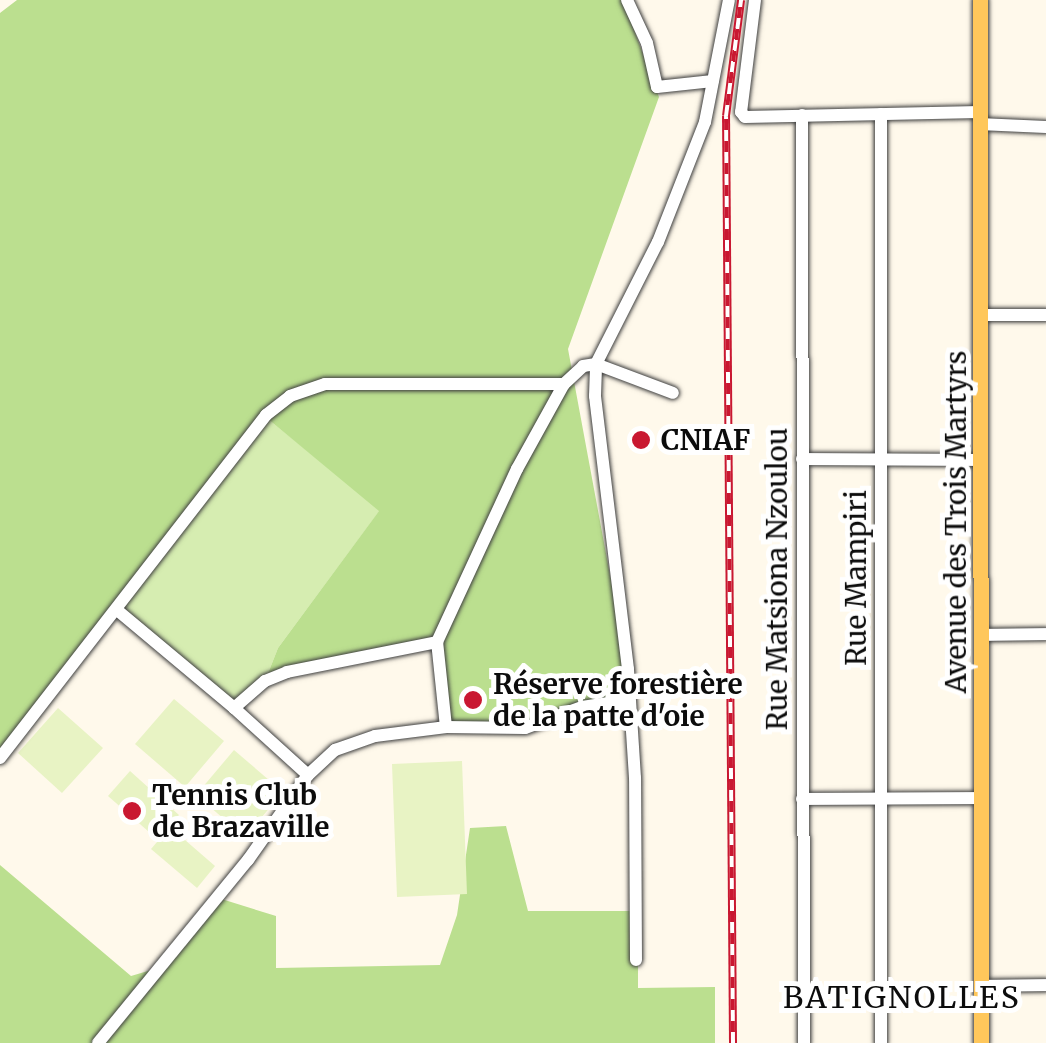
<!DOCTYPE html>
<meta charset="utf-8">
<style>
body{margin:0}
#map{position:relative;width:1046px;height:1043px;overflow:hidden;background:#fff9eb;font-family:Merriweather,serif}
div>[style]{position:absolute}
.green>*{inset:0;background:#d6edb1}
.forest>*{inset:0;background:#bbdf8f}
.pitch>*{inset:0;background:#e8f3c4}
.roads{filter:drop-shadow(0 0 2px #3f3f3f) drop-shadow(0 0 2px #3f3f3f)}
.minor>*{height:12px;margin:-6px;padding:0 6px;transform-origin:6px;border-radius:6px;background:#fff}
.major>*{height:15px;margin:-7.5px;padding:0 7.5px;transform-origin:7.5px;border-radius:7.5px;background:#ffc75b}
.rail>*{height:8px;margin-top:-4px;transform-origin:0;background:repeating-linear-gradient(90deg,#fff 0 11px,#c91831 0 22px);box-sizing:border-box;border-block:2px solid #c91831}
.dots>*{width:28px;height:28px;translate:-50% -50%;box-sizing:border-box;border:5px solid #fff;border-radius:50%}
span{translate:-50% -50%;white-space:nowrap;text-align:center;line-height:1.15;-webkit-text-stroke:10px #fff;paint-order:stroke}
.poi-label{font-size:28px;color:#0c0c0c;font-weight:700}
.left{translate:0 -50%;text-align:left}
.street-label{font-size:28px;color:#0c0c0c}
.neighbourhood-label{font-size:30px;color:#0c0c0c;letter-spacing:2.5px}
</style>
<div id="map">
<div class="green">
<div style="clip-path:polygon(268px 419px,380px 510px,278px 648px,265px 681px,234px 708px,117px 610px)"></div>
</div>
<div class="forest">
<div style="clip-path:polygon(17px 0,623px 0,659px 97px,568px 349px,628px 672px,628px 700px,544px 723px,446px 727px,437px 643px,265px 681px,278px 648px,379px 511px,268px 419px,0 756px,0 13px)"></div>
<div style="clip-path:polygon(506px 826px,528px 911px,638px 911px,638px 988px,715px 987px,715px 1043px,0 1043px,0 865px,131px 976px,158px 968px,215px 897px,276px 916px,276px 968px,440px 965px,457px 915px,470px 828px)"></div>
</div>
<div class="pitch">
<div style="clip-path:polygon(174px 699px,224px 741px,185px 787px,135px 744px)"></div>
<div style="clip-path:polygon(58px 708px,103px 748px,62px 793px,18px 753px)"></div>
<div style="clip-path:polygon(234px 750px,283px 792px,245px 837px,196px 795px)"></div>
<div style="clip-path:polygon(462px 761px,467px 894px,397px 897px,392px 764px)"></div>
<div style="clip-path:polygon(130px 771px,179px 815px,157px 839px,108px 796px)"></div>
<div style="clip-path:polygon(170px 827px,215px 866px,197px 888px,151px 849px)"></div>
</div>
<div class="roads">
<div class="minor">
<div style="left:627px;top:0;width:47px;rotate:65.1deg"></div>
<div style="left:647px;top:43px;width:45px;rotate:77.2deg"></div>
<div style="left:657px;top:87px;width:56px;rotate:-6.1deg"></div>
<div style="left:755px;top:0;width:113px;rotate:97.1deg"></div>
<div style="left:741px;top:112px;width:6px;rotate:51deg"></div>
<div style="left:745px;top:117px;width:234px;rotate:-1.2deg"></div>
<div style="left:802px;top:115px;width:928px;rotate:89.88deg"></div>
<div style="left:979px;top:124px;width:67px;rotate:2.6deg"></div>
<div style="left:980px;top:315px;width:66px"></div>
<div style="left:802px;top:459px;width:179px;rotate:0.3deg"></div>
<div style="left:117px;top:610px;width:153px;rotate:39.9deg"></div>
<div style="left:982px;top:635px;width:64px;rotate:-0.9deg"></div>
<div style="left:446px;top:727px;width:85px;rotate:-96deg"></div>
<div style="left:437px;top:642px;width:191px;rotate:-65.2deg"></div>
<div style="left:517px;top:469px;width:97px;rotate:-61.1deg"></div>
<div style="left:564px;top:384px;width:26px;rotate:-43deg"></div>
<div style="left:583px;top:366px;width:13px;rotate:-9deg"></div>
<div style="left:596px;top:364px;width:82px;rotate:20.6deg"></div>
<div style="left:0;top:758px;width:434px;rotate:-52.2deg"></div>
<div style="left:266px;top:415px;width:31px;rotate:-38deg"></div>
<div style="left:290px;top:396px;width:37px;rotate:-19deg"></div>
<div style="left:325px;top:384px;width:239px"></div>
<div style="left:308px;top:775px;width:100px;rotate:-137.8deg"></div>
<div style="left:234px;top:708px;width:41px;rotate:-41.1deg"></div>
<div style="left:265px;top:681px;width:24px;rotate:-22deg"></div>
<div style="left:287px;top:672px;width:153px;rotate:-11.3deg"></div>
<div style="left:802px;top:799px;width:180px;rotate:-0.3deg"></div>
<div style="left:636px;top:960px;width:182px;rotate:-90.3deg"></div>
<div style="left:635px;top:778px;width:109px;rotate:-93.7deg"></div>
<div style="left:628px;top:669px;width:275px;rotate:-96.9deg"></div>
<div style="left:595px;top:396px;width:32px;rotate:-88deg"></div>
<div style="left:596px;top:364px;width:137px;rotate:-63.1deg"></div>
<div style="left:658px;top:242px;width:129px;rotate:-68.6deg"></div>
<div style="left:705px;top:122px;width:124px;rotate:-78.9deg"></div>
<div style="left:981px;top:986px;width:65px;rotate:-0.9deg"></div>
<div style="left:98px;top:1043px;width:237px;rotate:-50.7deg"></div>
<div style="left:248px;top:860px;width:104px;rotate:-54.8deg"></div>
<div style="left:308px;top:775px;width:37px;rotate:-43deg"></div>
<div style="left:335px;top:750px;width:42px;rotate:-19.3deg"></div>
<div style="left:375px;top:736px;width:72px;rotate:-7.2deg"></div>
<div style="left:446px;top:727px;width:79px;rotate:0.7deg"></div>
<div style="left:525px;top:728px;width:61px;rotate:-20.2deg"></div>
<div style="left:582px;top:707px;width:47px;rotate:-8.7deg"></div>
<div style="left:881px;top:1043px;width:929px;rotate:-90deg"></div>
</div>
<div class="major">
<div style="left:980px;top:0;width:1043px;rotate:89.95deg"></div>
</div>
</div>
<div class="rail">
<div style="left:733px;top:1043px;width:927px;rotate:-90.43deg"></div>
<div style="left:726px;top:116px;width:117px;rotate:-82.6deg"></div>
</div>
<div class="dots">
<div style="left:641px;top:440px;background:#c91831"></div>
<div style="left:473px;top:700px;background:#c91831"></div>
<div style="left:132px;top:811px;background:#c91831"></div>
</div>
<div class="poi-label">
<span class="left" style="left:661px;top:440px">CNIAF</span>
<span class="left" style="left:493px;top:700px">Réserve forestière<br>de la patte d'oie</span>
<span class="left" style="left:152px;top:811px">Tennis Club<br>de Brazaville</span>
</div>
<div class="street-label">
<span style="left:956px;top:522px;rotate:-90deg">Avenue des Trois Martyrs</span>
<span style="left:856px;top:578px;rotate:-90deg">Rue Mampiri</span>
<span style="left:777px;top:579px;rotate:-90deg">Rue Matsiona Nzoulou</span>
</div>
<div class="neighbourhood-label">
<span style="left:902px;top:997px">BATIGNOLLES</span>
</div>
</div>
